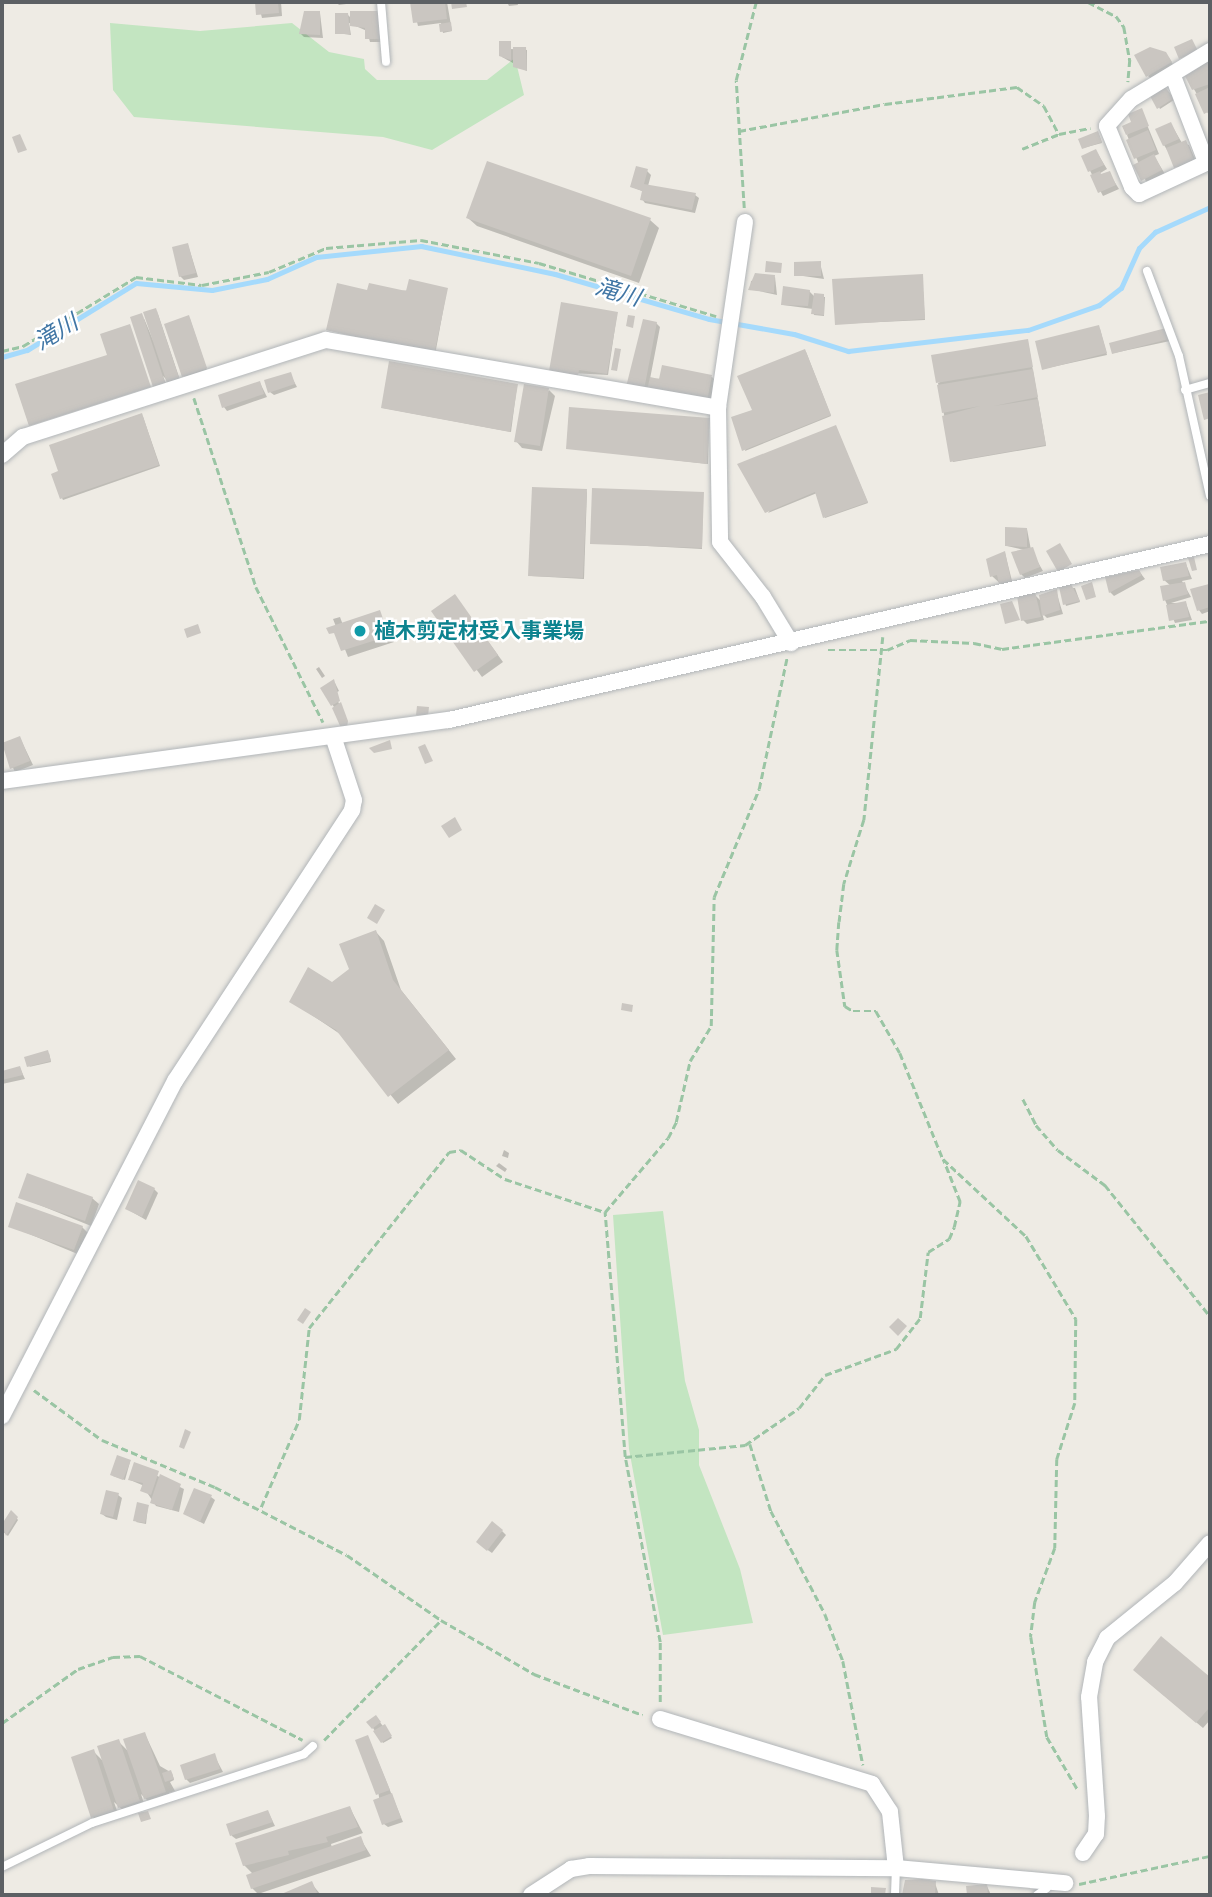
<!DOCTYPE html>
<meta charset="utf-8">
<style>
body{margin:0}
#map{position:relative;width:1212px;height:1897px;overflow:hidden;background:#eeebe4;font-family:Inter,"Noto Sans JP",sans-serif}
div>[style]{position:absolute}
.green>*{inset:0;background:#c3e5c1}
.shadow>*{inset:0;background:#0003}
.stream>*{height:5px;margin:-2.5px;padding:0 2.5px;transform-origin:2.5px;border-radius:2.5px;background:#a5dafc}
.building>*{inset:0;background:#cac6c1}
.path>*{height:2.5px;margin-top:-1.25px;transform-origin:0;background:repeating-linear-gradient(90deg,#9ac5a4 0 7px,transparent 0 10.5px)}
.roads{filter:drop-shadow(0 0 2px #b1b5b8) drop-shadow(0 0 2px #b1b5b8)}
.service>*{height:8px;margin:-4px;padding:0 4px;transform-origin:4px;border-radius:4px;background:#fff}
.minor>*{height:16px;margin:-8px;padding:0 8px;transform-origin:8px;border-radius:8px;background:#fff}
.dots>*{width:19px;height:19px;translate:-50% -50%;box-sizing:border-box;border:4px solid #fff;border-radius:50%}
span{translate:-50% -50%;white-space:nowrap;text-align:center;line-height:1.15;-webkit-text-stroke:5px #fff;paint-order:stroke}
.culture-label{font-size:21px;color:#0d838f;font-weight:700}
.left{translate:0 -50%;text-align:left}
.water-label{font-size:23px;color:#4076a5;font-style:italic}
.frame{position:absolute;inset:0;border:4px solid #5c6064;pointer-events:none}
</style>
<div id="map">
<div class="green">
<div style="clip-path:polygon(110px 23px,200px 31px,292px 23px,329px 52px,364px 59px,365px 69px,377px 80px,487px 80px,515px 58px,524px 95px,432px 150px,383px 137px,134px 117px,113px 90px)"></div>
<div style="clip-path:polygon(663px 1211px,685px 1381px,699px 1430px,699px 1465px,740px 1569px,753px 1623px,663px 1635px,629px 1449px,613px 1215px)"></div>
</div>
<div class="shadow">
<div style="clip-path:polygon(258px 2px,281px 2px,282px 16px,262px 18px)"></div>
<div style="clip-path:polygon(336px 2px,361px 2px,339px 5px)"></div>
<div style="clip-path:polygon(412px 2px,447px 2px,452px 31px,443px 33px,441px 23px,418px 26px)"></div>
<div style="clip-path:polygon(507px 2px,517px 2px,518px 5px,509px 6px)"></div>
<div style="clip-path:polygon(320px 13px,323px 38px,304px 37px,301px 34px)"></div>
<div style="clip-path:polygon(379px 13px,383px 42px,370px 42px,367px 31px,349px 23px,351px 35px,337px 33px,347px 14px,352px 19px)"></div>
<div style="clip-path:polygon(510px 43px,511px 49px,527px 50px,527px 71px,502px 57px)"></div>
<div style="clip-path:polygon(1169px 58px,1174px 66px,1151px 79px,1148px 76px)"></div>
<div style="clip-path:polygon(1210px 62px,1210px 128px,1210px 117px,1187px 77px)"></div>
<div style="clip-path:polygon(1165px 90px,1174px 100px,1160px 109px,1159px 107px)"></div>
<div style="clip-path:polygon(1141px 110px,1159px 154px,1154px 156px,1165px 174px,1147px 184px,1127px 135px)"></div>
<div style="clip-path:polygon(1171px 124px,1182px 143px,1189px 145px,1197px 164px,1180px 171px,1164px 145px)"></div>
<div style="clip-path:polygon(1099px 135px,1102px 143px,1083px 148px)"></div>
<div style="clip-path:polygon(1096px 151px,1107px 169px,1097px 175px,1109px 173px,1119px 189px,1103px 196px,1083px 157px)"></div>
<div style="clip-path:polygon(647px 171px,651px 175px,648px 186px,695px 195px,699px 198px,695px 213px,645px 203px,642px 199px,650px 194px,632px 187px)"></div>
<div style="clip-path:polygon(468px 218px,650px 220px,659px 228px,639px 283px,477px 226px)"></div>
<div style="clip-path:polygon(188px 245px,198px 277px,184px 280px,180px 276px)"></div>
<div style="clip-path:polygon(820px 263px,824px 279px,796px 275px)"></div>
<div style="clip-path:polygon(922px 276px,925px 320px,837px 324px)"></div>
<div style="clip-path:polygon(775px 277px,777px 295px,750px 289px,751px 281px)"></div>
<div style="clip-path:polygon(447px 289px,435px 355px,328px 330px,368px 292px)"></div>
<div style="clip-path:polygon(809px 291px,815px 297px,825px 297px,824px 316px,814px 315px,813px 309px,783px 305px)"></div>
<div style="clip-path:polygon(157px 311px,180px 380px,170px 383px,163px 376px,166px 384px,159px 386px,143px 316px,163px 364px)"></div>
<div style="clip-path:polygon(617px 314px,608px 375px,552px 372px)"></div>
<div style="clip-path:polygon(190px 319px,207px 370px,185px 377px,184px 376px)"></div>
<div style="clip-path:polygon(656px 323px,660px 327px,650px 379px,712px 377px,718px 383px,713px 407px,632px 390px)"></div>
<div style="clip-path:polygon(1100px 329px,1107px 355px,1043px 369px)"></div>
<div style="clip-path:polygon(1166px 330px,1170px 341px,1114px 353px)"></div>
<div style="clip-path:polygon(1028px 342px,1046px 446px,953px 462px,938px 383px)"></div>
<div style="clip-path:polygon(806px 352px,831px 416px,745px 451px,754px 411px)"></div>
<div style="clip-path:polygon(290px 374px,297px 387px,274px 395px,270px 392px)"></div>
<div style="clip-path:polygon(260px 383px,267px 397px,227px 411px,224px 407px)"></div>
<div style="clip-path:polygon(517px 386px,511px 432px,383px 408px)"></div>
<div style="clip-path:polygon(549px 390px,555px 396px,542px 451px,522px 448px,516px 441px)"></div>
<div style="clip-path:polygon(143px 417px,160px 466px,63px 500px,62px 498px)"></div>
<div style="clip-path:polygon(709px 420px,708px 464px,568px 448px)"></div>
<div style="clip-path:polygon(836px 427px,868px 503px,825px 518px,817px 493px,768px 513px)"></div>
<div style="clip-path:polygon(587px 491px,584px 579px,531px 576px,530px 575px)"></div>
<div style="clip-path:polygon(703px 494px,702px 549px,592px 543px)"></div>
<div style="clip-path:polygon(1027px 529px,1031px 550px,1043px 571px,1025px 578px,1021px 574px,1024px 550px,1007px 546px)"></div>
<div style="clip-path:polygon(1005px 553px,1013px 585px,1004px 587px,992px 576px)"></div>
<div style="clip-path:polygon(1186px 564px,1192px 579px,1182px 581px,1191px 597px,1171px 603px,1186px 603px,1192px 620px,1175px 623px,1165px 600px,1171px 586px,1164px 580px)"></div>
<div style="clip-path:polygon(1139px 571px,1145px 579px,1114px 596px,1110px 592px)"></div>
<div style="clip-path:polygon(1209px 586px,1210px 611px,1202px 614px,1199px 610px)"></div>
<div style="clip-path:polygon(1061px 588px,1075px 588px,1080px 602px,1066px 606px)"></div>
<div style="clip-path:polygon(1056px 591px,1063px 614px,1047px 618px,1042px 613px,1044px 620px,1027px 624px,1023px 620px,1034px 594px,1041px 601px)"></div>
<div style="clip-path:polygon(455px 596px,503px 662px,482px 677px,434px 612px)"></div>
<div style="clip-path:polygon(379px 612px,394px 642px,348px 657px,333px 619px,340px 617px,343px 625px)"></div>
<div style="clip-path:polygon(319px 667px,325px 676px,322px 678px,316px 669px)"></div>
<div style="clip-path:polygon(335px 683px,339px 691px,335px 693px,348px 728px,322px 689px)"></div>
<div style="clip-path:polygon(20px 738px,33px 765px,15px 772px,2px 744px)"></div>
<div style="clip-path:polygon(376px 932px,384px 941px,401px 990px,456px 1059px,398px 1104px,343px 1036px,291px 1001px,332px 984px,351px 970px)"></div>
<div style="clip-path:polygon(49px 1053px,51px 1062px,29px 1067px)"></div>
<div style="clip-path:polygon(20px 1068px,25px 1079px,2px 1084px,2px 1072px)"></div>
<div style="clip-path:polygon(504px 1150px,509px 1153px,508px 1158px,502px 1156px)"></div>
<div style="clip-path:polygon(499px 1163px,507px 1169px,505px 1172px,496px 1166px)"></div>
<div style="clip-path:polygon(154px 1189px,158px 1193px,146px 1220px,127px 1209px)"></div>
<div style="clip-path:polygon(20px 1197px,92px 1198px,99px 1204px,91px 1226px)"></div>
<div style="clip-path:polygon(10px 1226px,82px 1227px,88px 1233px,80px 1255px)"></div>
<div style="clip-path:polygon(130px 1462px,125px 1480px,113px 1476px)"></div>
<div style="clip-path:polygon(135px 1465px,184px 1489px,179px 1512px,156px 1506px,142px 1485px,130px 1480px)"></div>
<div style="clip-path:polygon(118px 1495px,122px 1498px,117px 1520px,106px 1517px,102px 1514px)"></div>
<div style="clip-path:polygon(211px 1497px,215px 1500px,204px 1524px,185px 1514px)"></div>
<div style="clip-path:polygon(148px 1506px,146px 1524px,136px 1522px)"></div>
<div style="clip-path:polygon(12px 1512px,18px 1520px,8px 1536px,2px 1531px,2px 1520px,5px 1523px)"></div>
<div style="clip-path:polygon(502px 1531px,506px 1535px,492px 1553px,482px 1546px)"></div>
<div style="clip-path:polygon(1162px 1638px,1210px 1679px,1210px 1720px,1203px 1728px,1141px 1676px)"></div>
<div style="clip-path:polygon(376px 1717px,392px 1738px,383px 1743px,369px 1722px)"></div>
<div style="clip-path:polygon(145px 1734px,160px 1766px,172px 1773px,174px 1780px,170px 1782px,175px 1791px,169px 1793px,171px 1798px,152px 1805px,141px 1794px,145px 1807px,126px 1813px,114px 1802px,119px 1817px,99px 1823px,93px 1817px,93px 1751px,104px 1762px,118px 1741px,129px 1752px)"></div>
<div style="clip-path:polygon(368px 1737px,403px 1822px,388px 1827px,384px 1824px)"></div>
<div style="clip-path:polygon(214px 1755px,223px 1772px,190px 1783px,186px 1779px)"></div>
<div style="clip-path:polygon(350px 1808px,363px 1833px,331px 1844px,332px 1848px,360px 1838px,371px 1856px,258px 1894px,252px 1888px,253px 1874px,244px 1865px)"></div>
<div style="clip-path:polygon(268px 1812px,275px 1826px,236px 1839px,232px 1836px,228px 1825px)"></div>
<div style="clip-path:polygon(907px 1882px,935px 1883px,939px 1895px,904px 1895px)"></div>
<div style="clip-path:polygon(311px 1883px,321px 1895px,283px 1895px)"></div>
<div style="clip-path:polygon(987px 1886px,991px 1895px,969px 1895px,968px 1887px)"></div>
</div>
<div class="stream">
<div style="left:2px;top:357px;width:26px;rotate:-16deg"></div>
<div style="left:27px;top:350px;width:128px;rotate:-31.6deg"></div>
<div style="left:136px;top:283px;width:76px;rotate:5.3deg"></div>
<div style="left:212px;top:290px;width:56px;rotate:-11.3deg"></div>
<div style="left:267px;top:279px;width:54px;rotate:-24.2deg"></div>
<div style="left:316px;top:257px;width:106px;rotate:-6deg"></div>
<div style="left:421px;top:246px;width:137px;rotate:11.8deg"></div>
<div style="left:555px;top:274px;width:160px;rotate:16.3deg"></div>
<div style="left:709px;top:319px;width:86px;rotate:10deg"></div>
<div style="left:794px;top:334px;width:57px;rotate:17.5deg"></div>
<div style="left:848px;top:351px;width:181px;rotate:-6.7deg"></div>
<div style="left:1028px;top:330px;width:75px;rotate:-19.4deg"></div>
<div style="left:1099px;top:305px;width:28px;rotate:-38deg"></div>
<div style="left:1121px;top:288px;width:44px;rotate:-65.8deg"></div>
<div style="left:1139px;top:248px;width:23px;rotate:-45deg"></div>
<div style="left:1155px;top:232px;width:60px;rotate:-24.4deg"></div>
</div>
<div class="building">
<div style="clip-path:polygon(255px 2px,278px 2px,279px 13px,256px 15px)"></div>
<div style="clip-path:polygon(410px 2px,445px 2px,447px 19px,413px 23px)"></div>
<div style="clip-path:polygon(451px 2px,466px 2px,467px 7px,452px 9px)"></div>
<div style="clip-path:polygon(304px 11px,320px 11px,320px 35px,299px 34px)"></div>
<div style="clip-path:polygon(350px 11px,379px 11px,380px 39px,365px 39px,365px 28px,350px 26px)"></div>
<div style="clip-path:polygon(335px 13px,348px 13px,350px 34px,335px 34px)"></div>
<div style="clip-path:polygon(451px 22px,452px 31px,440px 32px,439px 24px)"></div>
<div style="clip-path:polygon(1192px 39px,1198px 51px,1179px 59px,1174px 47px)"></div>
<div style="clip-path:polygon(499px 41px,511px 41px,511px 60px,499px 56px)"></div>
<div style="clip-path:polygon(513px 47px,526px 47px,527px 71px,513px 67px)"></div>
<div style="clip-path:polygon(1150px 47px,1166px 52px,1172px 62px,1146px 77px,1134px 55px)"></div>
<div style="clip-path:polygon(1210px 60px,1210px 84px,1192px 90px,1185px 76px)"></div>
<div style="clip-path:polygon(1165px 87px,1174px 98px,1157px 109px,1150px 96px)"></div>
<div style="clip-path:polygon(1210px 87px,1210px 111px,1204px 114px,1195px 94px)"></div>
<div style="clip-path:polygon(1142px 108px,1149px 126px,1126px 135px,1122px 126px,1131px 122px,1128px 114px)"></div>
<div style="clip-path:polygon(1171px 122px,1179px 139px,1163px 146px,1155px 129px)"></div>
<div style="clip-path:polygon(1148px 130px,1156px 150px,1134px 159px,1126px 140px)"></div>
<div style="clip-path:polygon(1098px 131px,1102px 142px,1082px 149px,1078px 139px)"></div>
<div style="clip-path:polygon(20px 134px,27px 150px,18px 153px,12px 137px)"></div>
<div style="clip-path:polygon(1186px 140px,1194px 160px,1174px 168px,1166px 148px)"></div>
<div style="clip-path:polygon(1096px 149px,1104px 165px,1088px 172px,1081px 156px)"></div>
<div style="clip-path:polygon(1154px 154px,1162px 170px,1141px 181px,1133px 165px)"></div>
<div style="clip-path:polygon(487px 161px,651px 218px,631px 276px,466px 218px)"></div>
<div style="clip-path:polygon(636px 166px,648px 169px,644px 184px,696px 193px,692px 210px,640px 200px,642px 191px,630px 187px)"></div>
<div style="clip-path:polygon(1100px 171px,1101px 174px,1110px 171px,1116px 185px,1098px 193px,1090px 175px)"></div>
<div style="clip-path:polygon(188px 243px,196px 273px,179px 277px,172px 247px)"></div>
<div style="clip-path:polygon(766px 261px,782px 263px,781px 273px,765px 272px)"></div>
<div style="clip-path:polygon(821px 261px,821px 276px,794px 276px,794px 262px)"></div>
<div style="clip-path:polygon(755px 273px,775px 275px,774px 293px,748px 290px)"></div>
<div style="clip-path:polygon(923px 274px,925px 319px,835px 325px,832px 279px)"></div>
<div style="clip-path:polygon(409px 279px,448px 288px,434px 355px,326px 330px,337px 283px,367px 290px,369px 283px,406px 291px)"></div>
<div style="clip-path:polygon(783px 286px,810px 290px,808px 306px,781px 305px)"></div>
<div style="clip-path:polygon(814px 293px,824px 294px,824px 315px,811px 314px)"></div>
<div style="clip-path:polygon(561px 302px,618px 312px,607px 374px,579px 370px,578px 376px,549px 371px)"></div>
<div style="clip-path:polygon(156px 308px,179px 378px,167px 383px,143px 312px)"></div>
<div style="clip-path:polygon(142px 313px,165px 383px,153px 387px,130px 317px)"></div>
<div style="clip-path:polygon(189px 315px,207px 368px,182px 377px,164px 324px)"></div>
<div style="clip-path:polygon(628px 315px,635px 316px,633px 328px,626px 326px)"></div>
<div style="clip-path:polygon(643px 319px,657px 322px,644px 390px,626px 387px)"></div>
<div style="clip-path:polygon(130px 324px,151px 387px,29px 426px,15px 384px,107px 355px,100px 334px)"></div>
<div style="clip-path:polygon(1099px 325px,1107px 353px,1042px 370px,1035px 341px)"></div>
<div style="clip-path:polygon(1166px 328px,1169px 339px,1112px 354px,1109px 343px)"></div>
<div style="clip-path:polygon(1028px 339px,1033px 367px,936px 383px,931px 355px)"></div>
<div style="clip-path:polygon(615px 348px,621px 349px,617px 371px,611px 370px)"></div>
<div style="clip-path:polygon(805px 349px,831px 415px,742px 451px,731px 417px,752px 410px,737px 376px)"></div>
<div style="clip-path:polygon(389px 361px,518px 384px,510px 432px,381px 408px)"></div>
<div style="clip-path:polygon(662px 365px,712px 375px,707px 402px,647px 390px,650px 377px,659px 379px)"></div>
<div style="clip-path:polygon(1033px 369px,1038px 397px,994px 406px,1038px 399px,1046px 445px,950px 462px,942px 416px,980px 406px,942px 413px,937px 385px)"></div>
<div style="clip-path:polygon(291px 372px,295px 384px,268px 393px,264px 380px)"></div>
<div style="clip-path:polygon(260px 381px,264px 394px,222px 408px,218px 395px)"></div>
<div style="clip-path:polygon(524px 384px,549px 388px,540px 446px,514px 442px)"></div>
<div style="clip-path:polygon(1210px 392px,1210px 418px,1204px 420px,1198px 395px)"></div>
<div style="clip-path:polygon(569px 407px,710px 418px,707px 464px,566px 449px)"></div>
<div style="clip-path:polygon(142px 413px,159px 465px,60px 499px,51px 474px,58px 471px,49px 445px)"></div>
<div style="clip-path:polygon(836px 425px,868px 502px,823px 518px,815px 492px,765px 513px,737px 464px)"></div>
<div style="clip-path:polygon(532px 487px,587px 489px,583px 578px,528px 576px)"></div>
<div style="clip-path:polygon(592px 488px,704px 492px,702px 548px,590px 544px)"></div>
<div style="clip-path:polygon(1005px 527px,1027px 528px,1027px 547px,1005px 546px)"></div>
<div style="clip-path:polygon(1060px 543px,1072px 564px,1058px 572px,1046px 551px)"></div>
<div style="clip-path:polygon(1033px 547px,1040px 567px,1020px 575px,1011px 552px)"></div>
<div style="clip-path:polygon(1005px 551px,1011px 581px,999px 584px,997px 575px,990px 577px,986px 559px)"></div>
<div style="clip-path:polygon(1194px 557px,1197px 570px,1192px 571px,1188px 558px)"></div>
<div style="clip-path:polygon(1186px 562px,1189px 576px,1163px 581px,1160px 567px)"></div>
<div style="clip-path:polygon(1139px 570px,1142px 575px,1109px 593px,1105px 577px)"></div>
<div style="clip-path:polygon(1092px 582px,1096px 597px,1086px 600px,1081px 586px)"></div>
<div style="clip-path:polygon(1185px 582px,1188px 594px,1163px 601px,1160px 586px)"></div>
<div style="clip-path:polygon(1071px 584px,1080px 601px,1063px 605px,1059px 587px)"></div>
<div style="clip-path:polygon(1209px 584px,1210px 607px,1197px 611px,1190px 589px)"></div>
<div style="clip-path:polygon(1057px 589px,1060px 610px,1042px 616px,1039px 595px)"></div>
<div style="clip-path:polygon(1035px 592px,1041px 617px,1021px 621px,1017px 596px)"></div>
<div style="clip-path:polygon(455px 594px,498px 655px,474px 672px,431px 611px)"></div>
<div style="clip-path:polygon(1012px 601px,1020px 620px,1005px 624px,1000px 604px)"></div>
<div style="clip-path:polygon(1186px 601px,1189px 617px,1169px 621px,1166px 605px)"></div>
<div style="clip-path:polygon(380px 610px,389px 636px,341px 651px,334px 633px,329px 634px,326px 628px)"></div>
<div style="clip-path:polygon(198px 624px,201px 633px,187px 638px,184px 629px)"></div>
<div style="clip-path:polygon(334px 679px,340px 701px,331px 706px,320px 688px)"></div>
<div style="clip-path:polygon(341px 702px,348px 721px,347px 727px,341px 728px,332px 708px)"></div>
<div style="clip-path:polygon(417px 706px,429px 707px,428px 716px,416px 715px)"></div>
<div style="clip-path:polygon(20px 736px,30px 761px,10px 769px,2px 743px)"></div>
<div style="clip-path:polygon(390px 740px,392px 749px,374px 753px,369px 748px)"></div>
<div style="clip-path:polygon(425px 744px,433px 761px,425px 764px,418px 747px)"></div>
<div style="clip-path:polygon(455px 817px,462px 830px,449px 838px,441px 826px)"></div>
<div style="clip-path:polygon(375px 904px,385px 910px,377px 924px,367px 918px)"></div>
<div style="clip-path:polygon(376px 930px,393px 980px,449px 1050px,388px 1097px,336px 1030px,289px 1002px,308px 967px,332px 982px,349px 969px,339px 944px)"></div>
<div style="clip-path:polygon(622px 1003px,633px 1005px,632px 1012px,621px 1010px)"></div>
<div style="clip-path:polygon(48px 1050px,51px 1061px,27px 1067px,24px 1057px)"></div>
<div style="clip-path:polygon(20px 1066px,23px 1075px,2px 1080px,2px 1071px)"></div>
<div style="clip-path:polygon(27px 1173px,93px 1197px,85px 1221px,18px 1198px)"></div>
<div style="clip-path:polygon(138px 1180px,155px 1188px,142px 1217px,125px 1209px)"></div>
<div style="clip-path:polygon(16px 1202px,83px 1226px,74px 1250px,8px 1227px)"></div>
<div style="clip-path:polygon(305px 1308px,311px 1312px,303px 1324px,297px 1320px)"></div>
<div style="clip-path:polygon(898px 1318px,907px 1326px,898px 1336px,889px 1327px)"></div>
<div style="clip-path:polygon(185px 1429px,191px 1432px,184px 1449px,179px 1447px)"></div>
<div style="clip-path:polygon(117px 1455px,131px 1460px,123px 1480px,110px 1475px)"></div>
<div style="clip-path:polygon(134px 1462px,159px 1471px,151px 1495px,140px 1491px,143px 1483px,128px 1480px)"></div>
<div style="clip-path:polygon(160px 1474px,181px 1484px,172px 1510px,150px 1503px)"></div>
<div style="clip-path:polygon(194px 1488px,212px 1495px,200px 1522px,183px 1514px)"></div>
<div style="clip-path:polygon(106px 1490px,119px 1493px,113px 1517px,100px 1514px)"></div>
<div style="clip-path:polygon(137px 1502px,149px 1505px,145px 1523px,133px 1521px)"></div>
<div style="clip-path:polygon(11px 1510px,18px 1517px,6px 1536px,2px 1524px)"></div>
<div style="clip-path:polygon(492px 1521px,503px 1530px,487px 1551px,476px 1542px)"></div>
<div style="clip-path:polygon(1161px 1636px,1210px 1677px,1210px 1707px,1196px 1723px,1133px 1670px)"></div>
<div style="clip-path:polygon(376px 1715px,381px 1722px,372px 1729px,366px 1722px)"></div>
<div style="clip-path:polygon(385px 1724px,392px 1736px,381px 1743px,373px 1731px)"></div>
<div style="clip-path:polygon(145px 1732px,166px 1792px,144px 1799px,123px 1739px)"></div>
<div style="clip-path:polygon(368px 1735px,390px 1790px,376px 1795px,355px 1740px)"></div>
<div style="clip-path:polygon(119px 1739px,140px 1801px,118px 1808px,97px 1746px)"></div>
<div style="clip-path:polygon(94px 1749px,114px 1811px,91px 1818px,71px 1757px)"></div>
<div style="clip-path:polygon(215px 1753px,220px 1769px,185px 1780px,180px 1765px)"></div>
<div style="clip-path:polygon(171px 1770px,174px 1779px,165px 1782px,162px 1773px)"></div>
<div style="clip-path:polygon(392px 1793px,401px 1818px,382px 1825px,373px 1800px)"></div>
<div style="clip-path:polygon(350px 1806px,358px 1827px,326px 1837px,328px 1842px,288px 1851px,289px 1855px,243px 1866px,235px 1843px)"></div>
<div style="clip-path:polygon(268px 1810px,273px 1822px,230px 1836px,226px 1824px)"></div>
<div style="clip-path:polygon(148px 1811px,151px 1819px,141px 1822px,138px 1813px)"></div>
<div style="clip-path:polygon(361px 1836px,366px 1850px,251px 1889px,246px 1875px)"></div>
<div style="clip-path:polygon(922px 1879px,936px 1881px,935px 1895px,902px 1895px,905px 1880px)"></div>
<div style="clip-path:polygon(312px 1881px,318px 1895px,279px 1895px)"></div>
<div style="clip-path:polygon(987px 1884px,988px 1895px,967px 1895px,966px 1886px)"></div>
<div style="clip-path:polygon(871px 1887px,886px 1888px,885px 1895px,871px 1895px)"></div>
</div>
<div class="path">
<div style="left:1088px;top:2px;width:31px;rotate:27deg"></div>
<div style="left:1116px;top:16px;width:14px;rotate:54deg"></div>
<div style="left:1124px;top:27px;width:34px;rotate:80deg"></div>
<div style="left:1130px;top:60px;width:22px;rotate:95deg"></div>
<div style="left:739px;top:131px;width:148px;rotate:-10.5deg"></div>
<div style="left:885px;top:104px;width:133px;rotate:-7.3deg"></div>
<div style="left:1017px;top:87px;width:33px;rotate:35deg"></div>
<div style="left:1044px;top:106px;width:32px;rotate:62deg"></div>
<div style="left:1022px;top:149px;width:40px;rotate:-22deg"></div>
<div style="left:1059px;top:134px;width:32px;rotate:-11deg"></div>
<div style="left:744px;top:208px;width:128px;rotate:-93.6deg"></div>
<div style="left:736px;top:80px;width:81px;rotate:-75.6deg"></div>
<div style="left:2px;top:351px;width:22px;rotate:-13deg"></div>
<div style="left:23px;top:346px;width:132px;rotate:-31.4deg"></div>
<div style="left:136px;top:277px;width:66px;rotate:6.9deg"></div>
<div style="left:202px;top:285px;width:68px;rotate:-11deg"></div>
<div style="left:269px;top:272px;width:62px;rotate:-22.8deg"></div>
<div style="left:326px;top:248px;width:95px;rotate:-4.8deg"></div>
<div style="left:421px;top:240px;width:120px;rotate:11deg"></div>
<div style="left:539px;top:263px;width:185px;rotate:16.7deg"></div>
<div style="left:194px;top:398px;width:199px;rotate:71.8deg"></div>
<div style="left:256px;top:587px;width:151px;rotate:63.6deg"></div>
<div style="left:883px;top:637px;width:184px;rotate:95.9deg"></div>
<div style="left:864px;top:820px;width:67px;rotate:107.4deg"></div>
<div style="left:844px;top:884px;width:38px;rotate:97deg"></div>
<div style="left:839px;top:922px;width:28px;rotate:94deg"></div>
<div style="left:837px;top:950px;width:57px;rotate:81.9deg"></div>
<div style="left:845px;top:1006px;width:9px;rotate:32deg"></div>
<div style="left:853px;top:1011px;width:23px"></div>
<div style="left:876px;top:1011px;width:48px;rotate:60.3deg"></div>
<div style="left:900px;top:1053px;width:114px;rotate:67.9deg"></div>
<div style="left:943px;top:1159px;width:113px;rotate:42.9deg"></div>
<div style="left:1026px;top:1236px;width:97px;rotate:58.9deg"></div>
<div style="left:1076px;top:1319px;width:84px;rotate:90.7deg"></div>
<div style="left:1075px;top:1403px;width:59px;rotate:107.8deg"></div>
<div style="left:1057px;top:1459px;width:89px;rotate:91.3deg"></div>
<div style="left:1055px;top:1548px;width:58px;rotate:110.3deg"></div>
<div style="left:1035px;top:1602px;width:35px;rotate:97deg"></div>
<div style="left:1031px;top:1637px;width:101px;rotate:80.9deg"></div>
<div style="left:1047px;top:1737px;width:61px;rotate:59.7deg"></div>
<div style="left:828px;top:650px;width:59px"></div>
<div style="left:887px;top:650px;width:25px;rotate:-23deg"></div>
<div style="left:910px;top:640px;width:64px;rotate:2.7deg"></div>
<div style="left:974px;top:643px;width:29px;rotate:12deg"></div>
<div style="left:1002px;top:649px;width:210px;rotate:-7.7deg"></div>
<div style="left:1023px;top:1099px;width:29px;rotate:63deg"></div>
<div style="left:1036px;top:1125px;width:33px;rotate:49deg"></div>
<div style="left:1058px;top:1150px;width:59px;rotate:36.7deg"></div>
<div style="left:1105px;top:1185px;width:168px;rotate:51.3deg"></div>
<div style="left:34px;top:1390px;width:84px;rotate:36.3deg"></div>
<div style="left:102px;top:1440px;width:122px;rotate:22.6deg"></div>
<div style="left:215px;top:1487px;width:148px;rotate:27.3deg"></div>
<div style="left:347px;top:1555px;width:114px;rotate:34.7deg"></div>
<div style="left:441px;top:1620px;width:108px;rotate:30.1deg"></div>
<div style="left:534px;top:1674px;width:116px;rotate:20.6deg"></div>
<div style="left:750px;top:1444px;width:70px;rotate:72.6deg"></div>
<div style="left:771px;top:1511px;width:116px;rotate:62.3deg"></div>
<div style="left:825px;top:1614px;width:50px;rotate:69deg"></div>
<div style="left:843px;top:1661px;width:106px;rotate:79.1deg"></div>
<div style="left:625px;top:1457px;width:121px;rotate:-5.7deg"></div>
<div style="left:745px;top:1445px;width:65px;rotate:-34.4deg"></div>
<div style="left:799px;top:1408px;width:42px;rotate:-51.8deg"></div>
<div style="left:825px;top:1375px;width:76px;rotate:-20.1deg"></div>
<div style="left:896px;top:1349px;width:39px;rotate:-52deg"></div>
<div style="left:920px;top:1318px;width:66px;rotate:-83.1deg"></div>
<div style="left:928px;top:1252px;width:25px;rotate:-32deg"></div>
<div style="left:949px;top:1239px;width:13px;rotate:-67deg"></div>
<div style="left:954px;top:1227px;width:26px;rotate:-77deg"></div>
<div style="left:960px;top:1202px;width:46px;rotate:-111.6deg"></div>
<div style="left:261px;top:1507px;width:95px;rotate:-66.4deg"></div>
<div style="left:299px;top:1420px;width:93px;rotate:-83.8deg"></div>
<div style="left:309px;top:1328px;width:225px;rotate:-51.5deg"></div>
<div style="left:449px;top:1152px;width:12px;rotate:-9deg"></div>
<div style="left:461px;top:1150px;width:53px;rotate:33.4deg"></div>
<div style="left:505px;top:1179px;width:105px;rotate:18.3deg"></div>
<div style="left:660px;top:1702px;width:60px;rotate:-90deg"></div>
<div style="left:660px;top:1642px;width:188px;rotate:-100.7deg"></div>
<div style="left:625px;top:1457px;width:246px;rotate:-94.7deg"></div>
<div style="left:605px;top:1212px;width:97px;rotate:-49.6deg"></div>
<div style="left:668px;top:1138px;width:18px;rotate:-63deg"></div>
<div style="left:676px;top:1122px;width:63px;rotate:-77.1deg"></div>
<div style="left:690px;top:1061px;width:41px;rotate:-59deg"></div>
<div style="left:711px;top:1026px;width:129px;rotate:-88.7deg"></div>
<div style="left:714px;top:897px;width:117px;rotate:-67.4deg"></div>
<div style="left:759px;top:789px;width:135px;rotate:-78deg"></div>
<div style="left:2px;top:1723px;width:93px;rotate:-35.4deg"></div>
<div style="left:78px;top:1669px;width:37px;rotate:-19deg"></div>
<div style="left:113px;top:1657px;width:27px;rotate:-2deg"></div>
<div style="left:140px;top:1656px;width:183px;rotate:27.3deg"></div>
<div style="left:324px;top:1740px;width:168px;rotate:-45.7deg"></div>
<div style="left:1079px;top:1884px;width:134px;rotate:-12.1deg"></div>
</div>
<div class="roads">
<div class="service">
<div style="left:381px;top:2px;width:60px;rotate:85.2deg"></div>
<div style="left:1147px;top:271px;width:91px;rotate:69.4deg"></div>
<div style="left:1179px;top:356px;width:143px;rotate:77.5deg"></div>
<div style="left:1185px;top:390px;width:26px;rotate:-16deg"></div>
<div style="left:2px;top:1867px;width:100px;rotate:-26.1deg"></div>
<div style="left:92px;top:1823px;width:223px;rotate:-18deg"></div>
<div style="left:304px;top:1754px;width:12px;rotate:-42deg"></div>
<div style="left:895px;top:1895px;width:27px;rotate:-88deg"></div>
<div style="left:1037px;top:1895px;width:12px;rotate:-35deg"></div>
</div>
<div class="minor">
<div style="left:1210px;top:51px;width:92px;rotate:148.7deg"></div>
<div style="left:1131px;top:99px;width:36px;rotate:132deg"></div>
<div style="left:1107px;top:126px;width:66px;rotate:67.7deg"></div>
<div style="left:1132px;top:187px;width:10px;rotate:45deg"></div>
<div style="left:1139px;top:194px;width:78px;rotate:-24.9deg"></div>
<div style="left:1173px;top:76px;width:92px;rotate:69deg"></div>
<div style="left:745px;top:222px;width:188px;rotate:98.3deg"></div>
<div style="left:718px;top:408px;width:134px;rotate:89.1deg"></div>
<div style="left:720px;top:542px;width:70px;rotate:52deg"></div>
<div style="left:763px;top:597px;width:54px;rotate:58.7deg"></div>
<div style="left:2px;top:455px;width:28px;rotate:-41deg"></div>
<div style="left:23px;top:437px;width:318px;rotate:-17.8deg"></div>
<div style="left:326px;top:340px;width:398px;rotate:9.8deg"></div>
<div style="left:2px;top:781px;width:451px;rotate:-7.8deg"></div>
<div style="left:449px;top:720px;width:781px;rotate:-13.02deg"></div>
<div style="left:2px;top:1416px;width:377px;rotate:-62.7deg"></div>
<div style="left:175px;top:1081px;width:324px;rotate:-56.8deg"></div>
<div style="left:352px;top:810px;width:10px;rotate:-79deg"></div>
<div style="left:354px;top:800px;width:64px;rotate:-108.2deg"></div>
<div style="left:660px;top:1719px;width:222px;rotate:17deg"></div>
<div style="left:872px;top:1784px;width:33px;rotate:57deg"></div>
<div style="left:890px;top:1812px;width:56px;rotate:83.9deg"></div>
<div style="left:1083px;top:1853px;width:23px;rotate:-56deg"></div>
<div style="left:1096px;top:1834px;width:18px;rotate:-87deg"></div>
<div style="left:1097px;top:1816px;width:119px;rotate:-93.8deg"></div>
<div style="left:1089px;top:1697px;width:36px;rotate:-80deg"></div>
<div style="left:1095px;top:1662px;width:27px;rotate:-63deg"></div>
<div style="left:1107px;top:1638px;width:87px;rotate:-39deg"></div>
<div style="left:1175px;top:1583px;width:53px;rotate:-48.8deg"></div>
<div style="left:531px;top:1895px;width:48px;rotate:-33deg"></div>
<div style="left:571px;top:1869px;width:18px;rotate:-9deg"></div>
<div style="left:589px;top:1866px;width:307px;rotate:0.4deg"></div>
<div style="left:896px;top:1868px;width:170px;rotate:5.1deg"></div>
</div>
</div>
<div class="dots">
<div style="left:360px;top:631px;background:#0f9aa8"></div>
</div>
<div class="culture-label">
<span class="left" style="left:374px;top:631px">植木剪定材受入事業場</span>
</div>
<div class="water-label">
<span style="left:618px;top:292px;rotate:16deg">滝川</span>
<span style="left:56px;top:332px;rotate:-31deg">滝川</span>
</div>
<div class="frame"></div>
</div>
